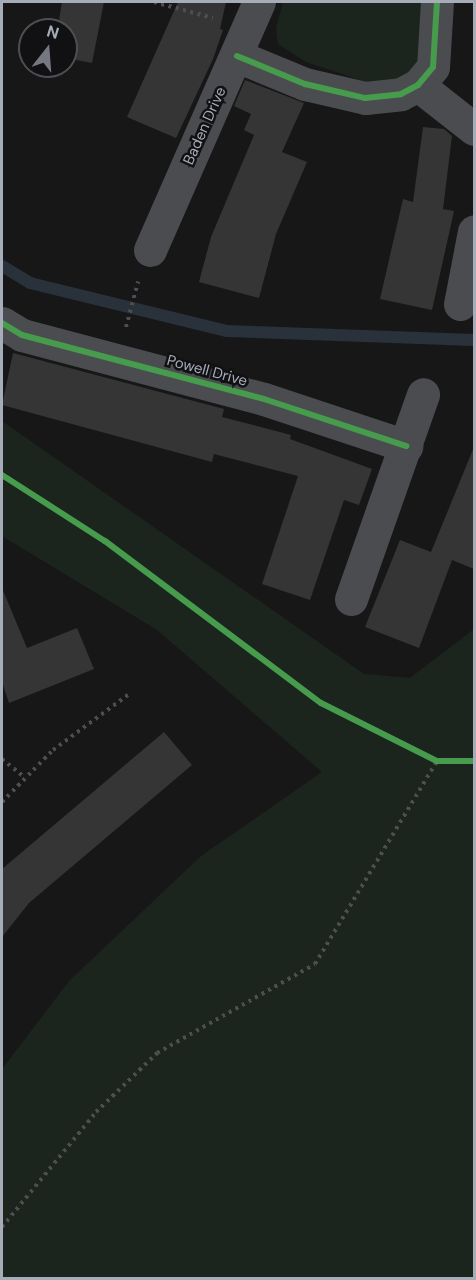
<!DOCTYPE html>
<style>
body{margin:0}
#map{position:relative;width:476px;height:1280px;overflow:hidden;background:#171717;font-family:"DM Sans",sans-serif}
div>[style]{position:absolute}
.green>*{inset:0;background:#1c241e}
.stream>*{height:12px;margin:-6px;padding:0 6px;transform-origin:6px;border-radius:6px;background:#29323a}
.building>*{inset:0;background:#353536}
.path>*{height:4px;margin-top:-2px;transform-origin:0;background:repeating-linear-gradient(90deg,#4d4e51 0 3px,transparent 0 7.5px)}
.street>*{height:33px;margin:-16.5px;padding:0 16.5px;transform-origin:16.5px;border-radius:16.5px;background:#4a4c50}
.cycleway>*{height:6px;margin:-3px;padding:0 3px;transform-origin:3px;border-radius:3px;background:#469c4c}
span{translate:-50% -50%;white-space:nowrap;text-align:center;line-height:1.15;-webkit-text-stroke:5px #111113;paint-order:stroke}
.street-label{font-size:15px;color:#a7acb9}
.frame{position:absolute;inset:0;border:3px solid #a7acb9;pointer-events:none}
.north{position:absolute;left:18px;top:18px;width:60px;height:60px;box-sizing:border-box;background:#111113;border:2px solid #4d4f55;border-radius:50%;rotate:17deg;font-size:16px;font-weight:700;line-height:24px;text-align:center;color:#a7acb9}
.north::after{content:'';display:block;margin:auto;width:21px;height:27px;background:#757880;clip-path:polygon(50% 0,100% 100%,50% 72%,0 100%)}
</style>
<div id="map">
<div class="green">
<div style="clip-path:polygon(283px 2px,422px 2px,419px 61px,404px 79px,366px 82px,306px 62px,278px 44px,276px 28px)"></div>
<div style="clip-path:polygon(2px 421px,364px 674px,410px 678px,474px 629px,474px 1278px,2px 1278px,2px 1069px,69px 981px,201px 856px,322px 772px,157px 630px,2px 536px)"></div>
</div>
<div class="stream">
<div style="left:2px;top:266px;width:33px;rotate:31deg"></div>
<div style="left:30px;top:283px;width:203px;rotate:13.7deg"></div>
<div style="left:227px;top:331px;width:247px;rotate:2.1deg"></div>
</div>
<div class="building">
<div style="clip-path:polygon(62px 2px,104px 2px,92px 63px,66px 58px,66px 30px,46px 30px,49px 18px,59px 20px)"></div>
<div style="clip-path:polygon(178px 2px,226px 2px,220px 29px,223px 30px,213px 59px,176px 138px,127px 117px)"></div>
<div style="clip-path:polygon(245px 80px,304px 103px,282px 152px,307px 162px,276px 234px,259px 298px,199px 282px,211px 237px,254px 135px,244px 130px,251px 114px,234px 106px)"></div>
<div style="clip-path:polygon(423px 127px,444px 129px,452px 136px,443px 209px,454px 211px,432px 310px,380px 299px,403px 199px,413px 202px)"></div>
<div style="clip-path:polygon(13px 353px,224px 409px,222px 417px,291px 435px,290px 439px,372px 469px,359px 505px,344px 500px,310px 600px,262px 584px,298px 476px,214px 454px,212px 462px,2px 405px)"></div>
<div style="clip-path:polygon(474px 447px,474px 569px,452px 560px,419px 648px,365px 627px,400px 540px,431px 552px)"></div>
<div style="clip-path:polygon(2px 588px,27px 648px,77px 628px,94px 669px,9px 703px,2px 682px)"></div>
<div style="clip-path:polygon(164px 732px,192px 765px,29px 903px,2px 937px,2px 869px)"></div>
</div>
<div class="path">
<div style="left:154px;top:2px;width:61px;rotate:15.2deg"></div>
<div style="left:126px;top:327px;width:47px;rotate:-75.1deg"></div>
<div style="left:2px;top:759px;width:28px;rotate:39deg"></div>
<div style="left:2px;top:802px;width:73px;rotate:-45.6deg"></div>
<div style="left:53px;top:750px;width:93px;rotate:-36.3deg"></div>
<div style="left:2px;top:1227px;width:149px;rotate:-50.7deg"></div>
<div style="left:96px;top:1112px;width:85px;rotate:-44deg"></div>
<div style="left:157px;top:1053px;width:181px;rotate:-29.4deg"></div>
<div style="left:315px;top:964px;width:237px;rotate:-59deg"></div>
</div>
<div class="street">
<div style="left:237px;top:56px;width:74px;rotate:22.4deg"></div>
<div style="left:305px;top:84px;width:62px;rotate:13.1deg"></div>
<div style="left:365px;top:98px;width:36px;rotate:-6deg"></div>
<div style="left:401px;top:94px;width:19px;rotate:-28deg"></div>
<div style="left:418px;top:85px;width:23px;rotate:-50deg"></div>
<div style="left:433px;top:67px;width:65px;rotate:-86.5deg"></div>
<div style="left:418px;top:85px;width:71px;rotate:38.2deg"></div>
<div style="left:150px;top:250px;width:271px;rotate:-66.3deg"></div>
<div style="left:460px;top:304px;width:74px;rotate:-79.1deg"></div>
<div style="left:2px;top:323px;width:23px;rotate:31deg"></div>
<div style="left:22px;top:335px;width:250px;rotate:14.8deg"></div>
<div style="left:264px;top:399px;width:150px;rotate:18.3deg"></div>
<div style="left:351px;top:599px;width:217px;rotate:-70.6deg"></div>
</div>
<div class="cycleway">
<div style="left:237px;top:56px;width:74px;rotate:22.4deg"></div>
<div style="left:305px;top:84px;width:62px;rotate:13.1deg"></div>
<div style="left:365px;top:98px;width:36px;rotate:-6deg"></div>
<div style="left:401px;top:94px;width:19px;rotate:-28deg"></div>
<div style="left:418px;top:85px;width:23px;rotate:-50deg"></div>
<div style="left:433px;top:67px;width:65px;rotate:-86.5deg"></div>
<div style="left:2px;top:323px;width:23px;rotate:31deg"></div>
<div style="left:22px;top:335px;width:250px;rotate:14.8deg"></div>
<div style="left:264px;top:399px;width:150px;rotate:18.3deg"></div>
<div style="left:2px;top:475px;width:122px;rotate:32.7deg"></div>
<div style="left:105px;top:541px;width:270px;rotate:36.9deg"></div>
<div style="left:321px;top:703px;width:130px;rotate:26.6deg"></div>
<div style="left:437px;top:761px;width:37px"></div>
</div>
<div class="street-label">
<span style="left:205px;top:126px;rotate:-66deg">Baden Drive</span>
<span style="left:207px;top:371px;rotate:15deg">Powell Drive</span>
</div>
<div class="frame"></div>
<div class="north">N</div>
</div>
